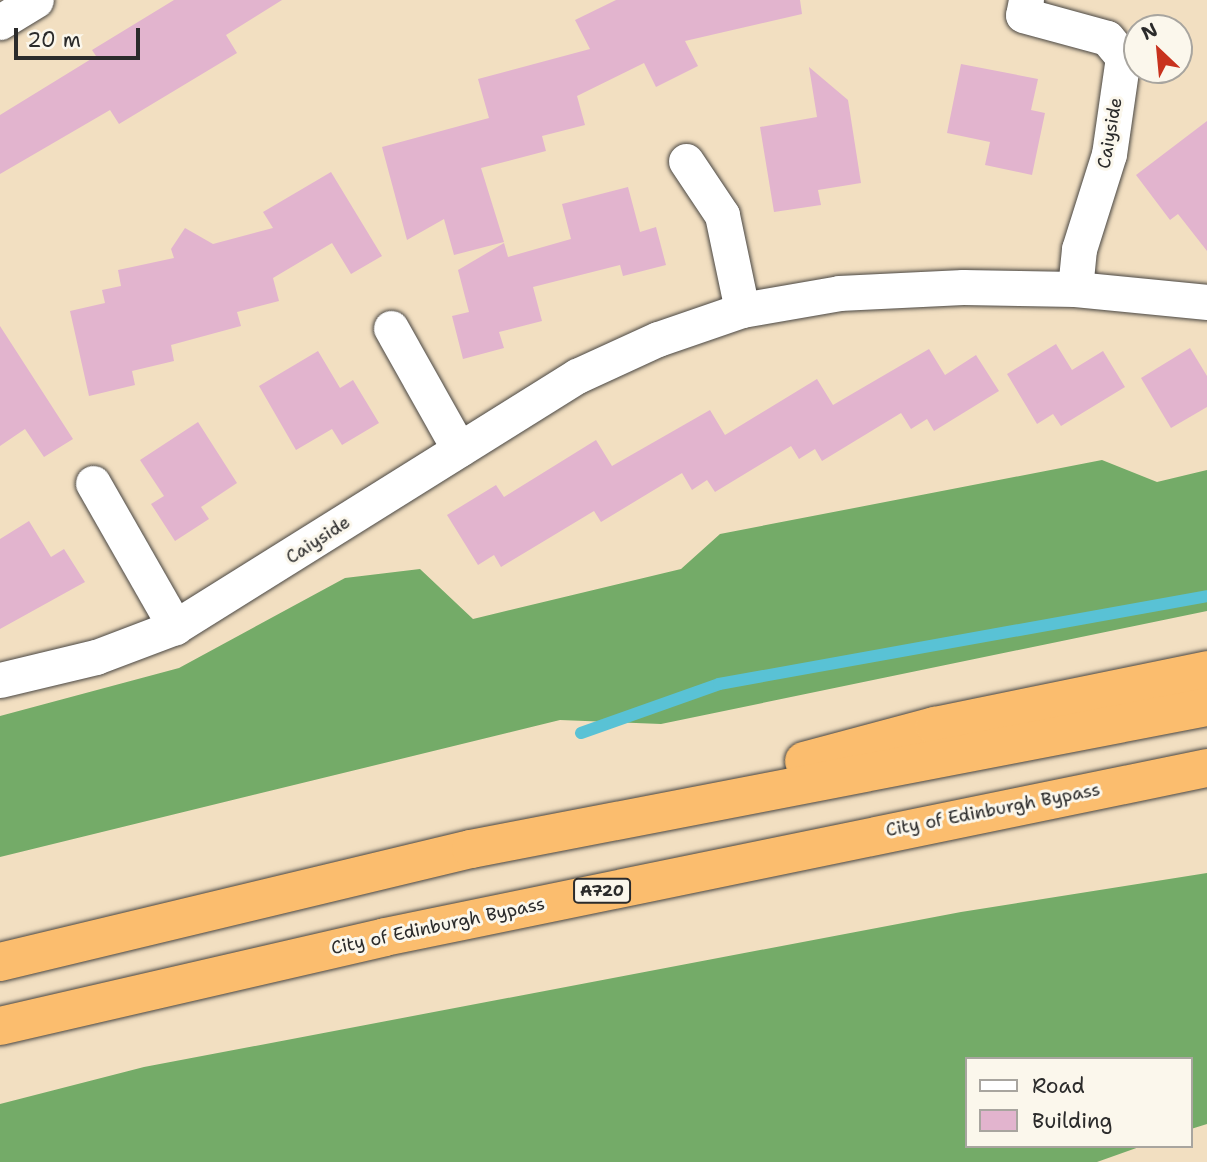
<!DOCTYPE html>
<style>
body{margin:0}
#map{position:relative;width:1207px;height:1162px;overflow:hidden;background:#f2dfc1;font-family:"Shantell Sans",sans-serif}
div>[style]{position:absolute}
.forest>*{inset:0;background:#74ab68}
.stream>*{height:12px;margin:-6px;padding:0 6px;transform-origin:6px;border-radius:6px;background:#59c2d5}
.building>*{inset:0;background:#e2b4ce}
.roads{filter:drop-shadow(0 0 2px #494642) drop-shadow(0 0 2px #494642)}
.street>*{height:35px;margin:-17.5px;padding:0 17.5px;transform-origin:17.5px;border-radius:17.5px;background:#fff}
.highway>*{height:38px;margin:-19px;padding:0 19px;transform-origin:19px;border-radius:19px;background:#fbbd6e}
span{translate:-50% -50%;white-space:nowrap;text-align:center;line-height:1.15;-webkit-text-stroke:6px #fbf7ec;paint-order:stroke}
.shield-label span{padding:2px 5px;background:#fbf7ec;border:2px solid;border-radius:5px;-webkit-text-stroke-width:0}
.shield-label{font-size:16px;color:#2b2b2b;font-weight:700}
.street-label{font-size:18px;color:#2b2b2b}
.legend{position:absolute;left:965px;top:1057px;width:228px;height:91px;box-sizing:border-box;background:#fbf7ec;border:2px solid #a8a59f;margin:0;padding:9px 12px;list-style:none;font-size:21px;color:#2b2b2b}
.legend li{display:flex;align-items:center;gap:14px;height:35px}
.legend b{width:35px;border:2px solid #a8a59f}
.north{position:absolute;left:1123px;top:14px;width:70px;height:70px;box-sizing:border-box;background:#fbf7ec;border:2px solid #a8a59f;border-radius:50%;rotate:334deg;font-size:19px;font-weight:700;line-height:28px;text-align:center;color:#2b2b2b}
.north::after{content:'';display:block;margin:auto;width:24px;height:32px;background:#c8321e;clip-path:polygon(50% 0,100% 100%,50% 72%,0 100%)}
.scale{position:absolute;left:14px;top:28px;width:126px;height:32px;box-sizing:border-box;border:4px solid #2b2b2b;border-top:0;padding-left:9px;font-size:21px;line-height:24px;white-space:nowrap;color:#2b2b2b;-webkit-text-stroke:5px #fbf7ec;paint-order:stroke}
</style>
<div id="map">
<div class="forest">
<div style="clip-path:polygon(1102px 460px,1157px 482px,1207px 470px,1207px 611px,661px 724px,560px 720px,0 857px,0 716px,179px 668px,345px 578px,420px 569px,473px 619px,681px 569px,720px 534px)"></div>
<div style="clip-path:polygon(1207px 873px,1207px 1124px,1191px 1129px,1191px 1059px,967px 1059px,967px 1146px,1142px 1146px,1097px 1162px,0 1162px,0 1104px,144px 1067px,961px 912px)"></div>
</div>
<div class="stream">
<div style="left:581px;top:733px;width:146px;rotate:-19.5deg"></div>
<div style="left:719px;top:684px;width:496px;rotate:-10.2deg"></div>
</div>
<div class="building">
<div style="clip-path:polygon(174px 0,282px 0,226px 35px,237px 53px,119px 124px,110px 110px,0 174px,0 115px,96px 56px,92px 50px)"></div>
<div style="clip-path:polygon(616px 0,800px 0,802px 14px,685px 41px,698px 66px,656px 87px,644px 63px,577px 96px,585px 125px,542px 136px,546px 151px,481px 168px,504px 242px,454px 255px,444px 219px,407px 240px,382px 147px,489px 118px,478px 79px,590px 49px,575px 20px)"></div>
<div style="clip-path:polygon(961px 64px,1038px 79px,1031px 110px,1045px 113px,1032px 175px,985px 165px,990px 142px,947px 133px)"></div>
<div style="clip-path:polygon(809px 67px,848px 100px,861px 183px,818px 190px,821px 205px,774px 212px,760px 127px,817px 117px)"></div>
<div style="clip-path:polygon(1207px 121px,1207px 251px,1178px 214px,1170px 220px,1136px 175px)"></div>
<div style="clip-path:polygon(331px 172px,382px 256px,351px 274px,332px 243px,273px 278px,279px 301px,237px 312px,241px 326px,171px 345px,174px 361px,132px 371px,135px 385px,89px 396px,70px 311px,105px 303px,102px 290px,121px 286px,118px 270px,174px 258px,171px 249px,185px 228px,213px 244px,273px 228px,263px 212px)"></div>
<div style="clip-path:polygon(628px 187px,640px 232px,656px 227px,666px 265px,623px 276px,620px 265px,533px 287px,542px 321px,499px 332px,504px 348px,463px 359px,452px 316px,469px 312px,458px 270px,504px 243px,508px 257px,571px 239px,562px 204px)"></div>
<div style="clip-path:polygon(0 326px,73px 439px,44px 457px,25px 429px,0 446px)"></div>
<div style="clip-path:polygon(1056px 344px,1072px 370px,1103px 351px,1125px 387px,1061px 426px,1053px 414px,1037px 424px,1007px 374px)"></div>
<div style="clip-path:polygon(1190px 348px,1207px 376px,1207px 407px,1171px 428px,1141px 378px)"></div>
<div style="clip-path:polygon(929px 349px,945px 375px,976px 355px,999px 391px,934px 431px,927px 419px,911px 429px,901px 413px,822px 461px,815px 449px,799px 459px,791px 446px,715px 492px,707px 480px,692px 490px,682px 473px,601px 522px,594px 511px,501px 567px,494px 555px,478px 565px,447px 515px,496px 485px,504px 497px,596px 440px,612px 466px,710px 410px,725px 435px,817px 379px,833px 405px)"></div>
<div style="clip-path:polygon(318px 351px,340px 388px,353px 380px,379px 423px,342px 445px,332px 429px,296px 450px,259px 386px)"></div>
<div style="clip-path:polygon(198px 422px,237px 483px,201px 507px,209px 519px,175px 541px,151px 504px,164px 496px,140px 460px)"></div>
<div style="clip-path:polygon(29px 521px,51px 557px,64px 549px,85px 582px,0 629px,0 539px)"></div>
</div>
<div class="roads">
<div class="street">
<div style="left:1026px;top:0;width:15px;rotate:101deg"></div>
<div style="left:1023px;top:15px;width:87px;rotate:15.3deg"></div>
<div style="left:1107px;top:38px;width:25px;rotate:50deg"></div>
<div style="left:1123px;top:57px;width:98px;rotate:98.2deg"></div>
<div style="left:1109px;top:154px;width:100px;rotate:107.5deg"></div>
<div style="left:1079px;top:249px;width:40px;rotate:95.7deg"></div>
<div style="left:0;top:22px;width:42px;rotate:-31.4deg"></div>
<div style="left:686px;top:161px;width:65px;rotate:56.3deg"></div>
<div style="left:722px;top:215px;width:97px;rotate:78.1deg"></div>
<div style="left:391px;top:328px;width:139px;rotate:60.7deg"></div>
<div style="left:93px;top:483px;width:166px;rotate:60.3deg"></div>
<div style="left:0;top:680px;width:99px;rotate:-13.5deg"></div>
<div style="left:96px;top:657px;width:85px;rotate:-20.8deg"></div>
<div style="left:175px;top:627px;width:474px;rotate:-32deg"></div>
<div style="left:577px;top:376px;width:89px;rotate:-24.6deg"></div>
<div style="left:658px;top:339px;width:89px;rotate:-19deg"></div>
<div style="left:742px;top:310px;width:98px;rotate:-9.9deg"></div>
<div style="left:839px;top:293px;width:124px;rotate:-2.8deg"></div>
<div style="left:963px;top:287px;width:112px;rotate:1deg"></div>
<div style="left:1075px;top:289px;width:133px;rotate:5.6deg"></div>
</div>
<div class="highway">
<div style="left:804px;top:761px;width:136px;rotate:-15deg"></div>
<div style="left:935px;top:726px;width:278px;rotate:-11.6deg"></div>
<div style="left:0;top:962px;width:484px;rotate:-13.5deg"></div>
<div style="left:471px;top:849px;width:750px;rotate:-10.92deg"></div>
<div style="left:0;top:1026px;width:395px;rotate:-13deg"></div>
<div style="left:385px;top:937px;width:839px;rotate:-11.62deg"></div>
</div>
</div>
<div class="shield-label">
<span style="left:602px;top:891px">A720</span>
</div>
<div class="street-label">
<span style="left:1110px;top:133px;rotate:-80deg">Caiyside</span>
<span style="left:318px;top:540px;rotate:-33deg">Caiyside</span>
<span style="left:993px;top:810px;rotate:-11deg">City of Edinburgh Bypass</span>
<span style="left:438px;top:926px;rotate:-12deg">City of Edinburgh Bypass</span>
</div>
<ul class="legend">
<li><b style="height:9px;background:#fff"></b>Road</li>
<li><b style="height:19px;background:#e2b4ce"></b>Building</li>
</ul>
<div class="north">N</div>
<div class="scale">20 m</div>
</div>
